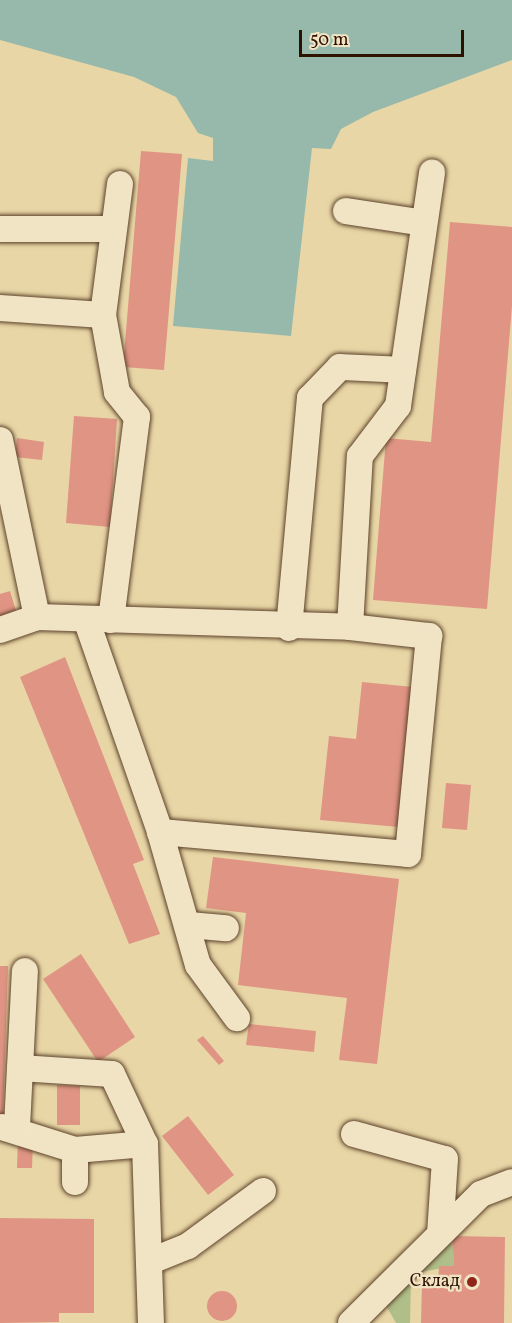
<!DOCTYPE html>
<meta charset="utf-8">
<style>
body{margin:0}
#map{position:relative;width:512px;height:1323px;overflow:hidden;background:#e8d6a6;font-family:Vollkorn,serif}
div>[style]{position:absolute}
.green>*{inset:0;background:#b0bf8a}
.water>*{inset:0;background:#97b9ab}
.building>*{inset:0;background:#e09484}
.round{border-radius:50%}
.roads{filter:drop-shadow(0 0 2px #5d422a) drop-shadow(0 0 2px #5d422a)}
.minor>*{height:26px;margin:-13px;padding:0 13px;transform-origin:13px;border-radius:13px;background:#f0e4c5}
.dots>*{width:16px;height:16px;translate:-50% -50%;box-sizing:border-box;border:3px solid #f0e4c5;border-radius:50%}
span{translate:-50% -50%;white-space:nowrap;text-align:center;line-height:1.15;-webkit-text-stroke:4.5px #f0e4c5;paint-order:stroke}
.poi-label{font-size:18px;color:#2f1100}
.right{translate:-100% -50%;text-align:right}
.scale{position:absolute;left:299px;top:30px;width:165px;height:27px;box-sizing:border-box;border:3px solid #2f1100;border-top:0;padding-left:8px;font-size:18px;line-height:21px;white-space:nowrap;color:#2f1100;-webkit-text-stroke:4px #f0e4c5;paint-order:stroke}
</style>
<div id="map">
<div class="green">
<div style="clip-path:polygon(452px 1236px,454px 1266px,421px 1272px,421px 1264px)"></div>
<div style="clip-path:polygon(411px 1279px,410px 1323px,396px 1323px,384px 1302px)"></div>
</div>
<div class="water">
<div style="clip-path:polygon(0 0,512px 0,512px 60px,373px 112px,341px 129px,331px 149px,312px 148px,291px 336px,173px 326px,188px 158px,213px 161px,213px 138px,198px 133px,176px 97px,134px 77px,0 40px)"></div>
</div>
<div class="building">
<div style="clip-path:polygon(141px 151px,182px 154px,164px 370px,123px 367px)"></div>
<div style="clip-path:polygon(450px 222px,512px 227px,512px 306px,487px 609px,373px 600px,386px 438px,431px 442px)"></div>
<div style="clip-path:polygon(74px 416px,117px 419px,110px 527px,66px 523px)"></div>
<div style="clip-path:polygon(17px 438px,44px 442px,42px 460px,15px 457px)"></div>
<div style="clip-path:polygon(10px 591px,17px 614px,0 620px,0 594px)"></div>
<div style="clip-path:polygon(65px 657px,144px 860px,133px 864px,160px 934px,129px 944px,20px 677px)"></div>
<div style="clip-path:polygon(362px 682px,413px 687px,399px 827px,320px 820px,329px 736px,356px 739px)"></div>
<div style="clip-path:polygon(446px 783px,471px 785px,467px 830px,442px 828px)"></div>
<div style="clip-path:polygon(213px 857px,399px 879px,377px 1064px,339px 1060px,347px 998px,238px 985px,246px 913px,206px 908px)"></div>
<div style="clip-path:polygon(81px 954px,135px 1037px,98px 1062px,43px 979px)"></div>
<div style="clip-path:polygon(0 966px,8px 966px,3px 1114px,0 1114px)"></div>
<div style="clip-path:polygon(249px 1024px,316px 1031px,314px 1052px,246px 1045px)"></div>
<div style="clip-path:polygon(203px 1036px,224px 1061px,219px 1065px,197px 1040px)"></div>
<div style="clip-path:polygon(57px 1085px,80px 1086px,80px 1125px,57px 1125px)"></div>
<div style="clip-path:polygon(188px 1116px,234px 1175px,208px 1195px,162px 1136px)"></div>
<div style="clip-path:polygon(18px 1141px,33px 1141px,32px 1168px,17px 1168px)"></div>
<div style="clip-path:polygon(0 1218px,94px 1219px,94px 1313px,59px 1313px,59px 1322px,0 1323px)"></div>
<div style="clip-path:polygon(452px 1236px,505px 1237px,504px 1323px,421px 1323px,422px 1284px,438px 1285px,439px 1266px,454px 1266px)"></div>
<div class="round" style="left:207px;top:1291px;width:30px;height:30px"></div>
</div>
<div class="roads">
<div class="minor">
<div style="left:346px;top:211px;width:79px;rotate:8.7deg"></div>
<div style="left:0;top:229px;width:111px"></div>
<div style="left:0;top:308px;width:103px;rotate:3.9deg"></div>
<div style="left:0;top:440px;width:181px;rotate:78.2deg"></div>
<div style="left:86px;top:619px;width:225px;rotate:70.8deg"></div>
<div style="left:160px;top:832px;width:138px;rotate:74.1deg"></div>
<div style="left:198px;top:965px;width:66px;rotate:53.7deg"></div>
<div style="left:111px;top:620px;width:205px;rotate:-82.7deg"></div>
<div style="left:137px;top:417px;width:32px;rotate:-129deg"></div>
<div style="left:117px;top:392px;width:78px;rotate:-100.3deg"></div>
<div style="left:103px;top:315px;width:132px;rotate:-82.6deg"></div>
<div style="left:350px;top:627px;width:171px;rotate:-86.7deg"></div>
<div style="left:360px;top:456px;width:63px;rotate:-52.8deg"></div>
<div style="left:398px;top:406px;width:236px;rotate:-81.7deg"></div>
<div style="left:289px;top:628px;width:231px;rotate:-84.8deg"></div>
<div style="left:310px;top:398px;width:43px;rotate:-45.9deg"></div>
<div style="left:340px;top:367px;width:63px;rotate:2.7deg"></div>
<div style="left:0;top:630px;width:39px;rotate:-19deg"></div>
<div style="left:37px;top:617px;width:313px;rotate:1.8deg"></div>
<div style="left:350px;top:627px;width:80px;rotate:6.5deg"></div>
<div style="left:429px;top:636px;width:219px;rotate:95.5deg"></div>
<div style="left:408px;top:854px;width:249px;rotate:-174.9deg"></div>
<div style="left:189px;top:925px;width:37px;rotate:5deg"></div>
<div style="left:20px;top:1068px;width:92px;rotate:3.7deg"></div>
<div style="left:112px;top:1074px;width:77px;rotate:64.8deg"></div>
<div style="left:145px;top:1144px;width:70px;rotate:175.1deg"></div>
<div style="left:75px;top:1150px;width:32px;rotate:90deg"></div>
<div style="left:2px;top:1127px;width:77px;rotate:17.5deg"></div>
<div style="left:17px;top:1127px;width:156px;rotate:-87.1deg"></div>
<div style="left:354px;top:1134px;width:94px;rotate:15.4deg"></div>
<div style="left:445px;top:1159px;width:75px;rotate:93.8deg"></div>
<div style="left:145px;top:1144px;width:179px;rotate:88.1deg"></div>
<div style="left:151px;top:1261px;width:40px;rotate:-22deg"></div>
<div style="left:188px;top:1246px;width:93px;rotate:-36.3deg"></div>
<div style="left:351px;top:1323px;width:183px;rotate:-44.8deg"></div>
<div style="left:481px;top:1194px;width:33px;rotate:-21deg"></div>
</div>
</div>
<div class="dots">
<div style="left:472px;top:1282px;background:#8f2418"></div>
</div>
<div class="poi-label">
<span class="right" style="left:460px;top:1282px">Склад</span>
</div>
<div class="scale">50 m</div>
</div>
